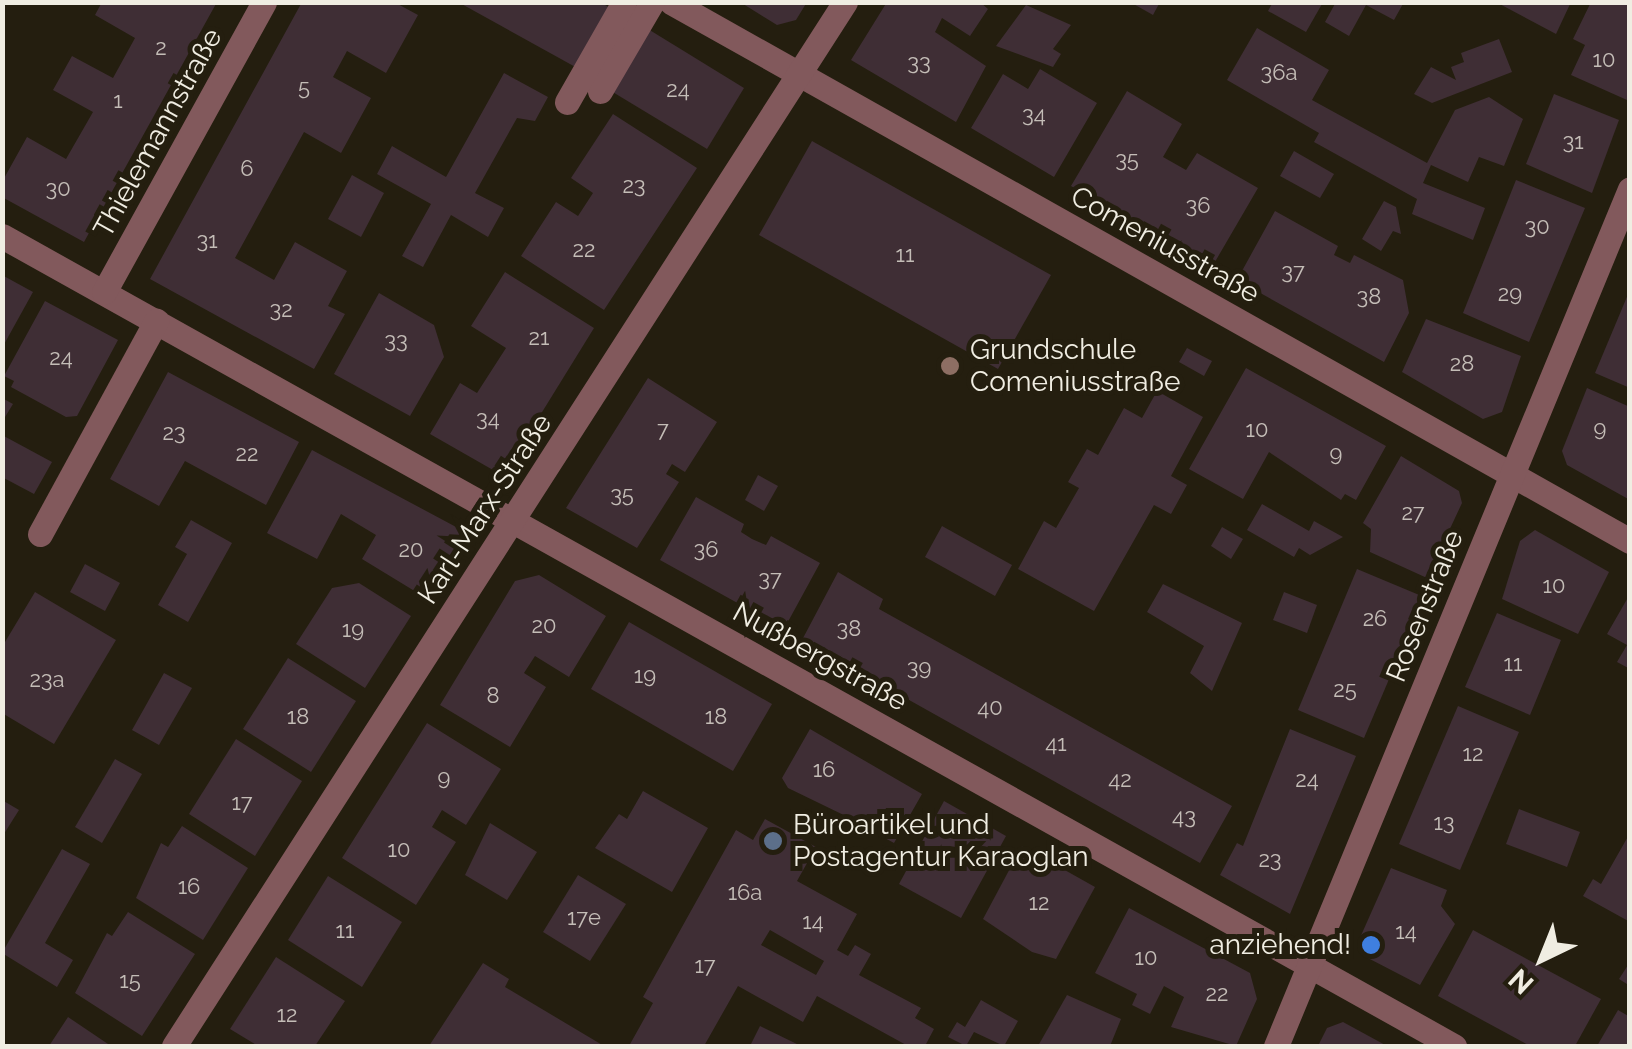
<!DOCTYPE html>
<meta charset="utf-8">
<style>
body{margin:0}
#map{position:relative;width:1632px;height:1049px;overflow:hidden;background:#241e0f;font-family:Raleway,sans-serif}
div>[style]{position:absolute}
.building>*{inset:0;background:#3f2e35}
.path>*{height:6px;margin-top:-3px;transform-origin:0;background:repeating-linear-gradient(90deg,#6d685a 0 5px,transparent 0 13px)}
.minor>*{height:25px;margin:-12.5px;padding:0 12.5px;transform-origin:12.5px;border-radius:12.5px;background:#82595c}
.dots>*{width:28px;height:28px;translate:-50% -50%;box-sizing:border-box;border:5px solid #241e0f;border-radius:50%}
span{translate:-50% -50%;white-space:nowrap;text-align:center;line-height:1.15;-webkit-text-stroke:10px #241e0f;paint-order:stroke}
.number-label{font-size:22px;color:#c4bdb7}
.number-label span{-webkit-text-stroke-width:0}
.street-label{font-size:28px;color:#f0ede2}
.poi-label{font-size:28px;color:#f0ede2}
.left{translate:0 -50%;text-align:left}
.right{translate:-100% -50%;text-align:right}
.frame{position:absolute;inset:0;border:5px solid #f0ede2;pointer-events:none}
.north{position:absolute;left:1492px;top:909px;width:100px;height:100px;-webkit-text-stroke:8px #241e0f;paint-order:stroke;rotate:223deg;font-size:28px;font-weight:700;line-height:40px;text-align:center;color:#f0ede2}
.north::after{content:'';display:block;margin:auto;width:35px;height:45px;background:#f0ede2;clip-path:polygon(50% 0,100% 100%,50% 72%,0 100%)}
</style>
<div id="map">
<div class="building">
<div style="clip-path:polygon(102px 2px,217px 2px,84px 242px,2px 197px,2px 182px,27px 137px,66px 159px,93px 112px,53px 90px,72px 56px,113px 78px,135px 38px,95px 15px)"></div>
<div style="clip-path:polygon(302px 2px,394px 2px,418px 15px,386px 73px,347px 51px,333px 77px,371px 98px,341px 153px,304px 132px,235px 258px,274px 280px,295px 242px,347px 271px,328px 306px,345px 314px,314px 369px,150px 279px)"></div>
<div style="clip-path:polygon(458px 2px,600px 2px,612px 9px,579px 69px)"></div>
<div style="clip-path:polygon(740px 2px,807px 2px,796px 20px,777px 25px)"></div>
<div style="clip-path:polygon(887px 2px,980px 2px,988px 9px,970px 36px,942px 18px,935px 32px,986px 66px,956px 122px,851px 60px)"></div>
<div style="clip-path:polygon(1130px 2px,1160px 2px,1153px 15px)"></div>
<div style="clip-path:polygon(1273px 2px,1319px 2px,1322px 4px,1306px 32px,1268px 11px)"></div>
<div style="clip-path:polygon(1336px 2px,1404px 2px,1394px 20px,1366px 5px,1349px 36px,1325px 22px)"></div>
<div style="clip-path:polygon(1496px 2px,1571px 2px,1556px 34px)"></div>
<div style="clip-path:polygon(1591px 2px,1630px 2px,1627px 100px,1571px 75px,1585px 45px,1573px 39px)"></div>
<div style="clip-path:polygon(1026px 5px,1071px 25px,1053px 49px,1061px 54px,1053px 67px,996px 46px)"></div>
<div style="clip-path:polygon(1257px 28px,1329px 70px,1312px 100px,1427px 163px,1455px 110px,1489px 97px,1523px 119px,1504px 166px,1479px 157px,1468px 182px,1431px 165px,1423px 183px,1485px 208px,1473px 240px,1412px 214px,1417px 199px,1314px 142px,1319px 133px,1227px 80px)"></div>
<div style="clip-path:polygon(648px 29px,744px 88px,707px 149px,611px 91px)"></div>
<div style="clip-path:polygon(1499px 39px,1512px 72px,1432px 103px,1414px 94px,1431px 67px,1456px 80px,1451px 67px,1464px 62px,1461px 53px)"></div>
<div style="clip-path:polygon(1040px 69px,1097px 103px,1054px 177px,971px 128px,1003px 74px,1028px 89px)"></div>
<div style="clip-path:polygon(504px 73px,548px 97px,535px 121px,517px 118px,475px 193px,504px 208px,488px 237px,451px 215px,423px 267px,402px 256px,431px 204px,377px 174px,392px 146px,446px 177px)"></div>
<div style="clip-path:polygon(1127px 91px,1182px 124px,1163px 157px,1186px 170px,1197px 153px,1258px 188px,1212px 267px,1071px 186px)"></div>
<div style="clip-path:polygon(1554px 94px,1619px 120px,1592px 193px,1526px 164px)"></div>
<div style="clip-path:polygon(613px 114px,697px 168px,604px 310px,521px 256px,556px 202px,578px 216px,593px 193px,571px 178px)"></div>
<div style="clip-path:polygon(812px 141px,1051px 275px,998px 369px,759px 235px)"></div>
<div style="clip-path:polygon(1294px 151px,1334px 174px,1320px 198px,1280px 176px)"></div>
<div style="clip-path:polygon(352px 175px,384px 193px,361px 237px,328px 219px)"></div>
<div style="clip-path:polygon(1516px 180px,1585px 208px,1529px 342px,1463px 313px)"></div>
<div style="clip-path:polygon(1384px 201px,1396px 207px,1401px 234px,1393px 231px,1381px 251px,1362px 239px)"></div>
<div style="clip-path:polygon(1275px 211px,1338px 246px,1334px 255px,1350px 263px,1354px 255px,1403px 280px,1409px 313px,1384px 362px,1237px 280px)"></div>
<div style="clip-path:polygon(505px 272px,594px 328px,510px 464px,493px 470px,430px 434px,460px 383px,477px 393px,506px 348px,471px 326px)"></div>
<div style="clip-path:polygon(2px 275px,33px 292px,2px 348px)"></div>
<div style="clip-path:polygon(1629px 292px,1630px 292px,1630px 388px,1595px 373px)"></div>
<div style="clip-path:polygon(379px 293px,434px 325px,444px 357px,410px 416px,334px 374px)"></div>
<div style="clip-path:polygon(45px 301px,118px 340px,77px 416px,66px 417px,11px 387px,14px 381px,4px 376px)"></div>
<div style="clip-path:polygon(1426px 319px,1521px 356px,1502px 412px,1483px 419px,1402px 372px)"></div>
<div style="clip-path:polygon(1187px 348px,1212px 361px,1204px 376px,1179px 362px)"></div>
<div style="clip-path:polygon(1246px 368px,1386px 446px,1356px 500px,1345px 494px,1341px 500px,1269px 452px,1243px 499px,1189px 469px)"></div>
<div style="clip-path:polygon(168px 372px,299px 442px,266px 505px,185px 461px,159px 506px,110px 479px)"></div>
<div style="clip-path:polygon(648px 378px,717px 422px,685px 472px,672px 464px,666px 474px,679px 482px,637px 548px,566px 508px)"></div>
<div style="clip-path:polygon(1587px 388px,1630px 407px,1630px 500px,1567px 465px,1562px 451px)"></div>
<div style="clip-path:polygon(1157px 391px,1203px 417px,1171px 476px,1187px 485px,1171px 514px,1154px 505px,1094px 611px,1018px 569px,1044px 521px,1056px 528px,1079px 488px,1068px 482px,1087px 449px,1098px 455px,1124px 408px,1142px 418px)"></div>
<div style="clip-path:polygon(2px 398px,13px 404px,2px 422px)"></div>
<div style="clip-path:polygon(2px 435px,52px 462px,34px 494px,2px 477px)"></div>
<div style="clip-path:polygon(312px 450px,458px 528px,461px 541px,426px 598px,362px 559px,376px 535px,341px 514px,317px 559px,267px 533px)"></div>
<div style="clip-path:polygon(1401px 456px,1459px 491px,1462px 503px,1427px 578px,1370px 552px,1371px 529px,1363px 523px)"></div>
<div style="clip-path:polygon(758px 475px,778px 486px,764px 511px,745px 500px)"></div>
<div style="clip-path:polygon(696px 497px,744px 524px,741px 532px,752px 539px,766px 545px,771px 536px,820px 563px,784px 629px,660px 560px)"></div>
<div style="clip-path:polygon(1262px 504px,1309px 531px,1314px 521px,1343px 537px,1310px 555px,1299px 548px,1294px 557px,1247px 530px)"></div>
<div style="clip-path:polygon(191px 520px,232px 543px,188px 622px,158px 605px,187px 554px,175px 547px)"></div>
<div style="clip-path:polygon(942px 526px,1012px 565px,995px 596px,925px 557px)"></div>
<div style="clip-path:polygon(1222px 527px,1243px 539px,1231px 559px,1211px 546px)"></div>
<div style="clip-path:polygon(1535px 530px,1609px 572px,1578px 634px,1502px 599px,1520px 541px)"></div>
<div style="clip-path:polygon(85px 564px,120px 583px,105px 611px,70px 592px)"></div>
<div style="clip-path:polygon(1357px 569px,1424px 597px,1364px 738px,1298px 710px)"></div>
<div style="clip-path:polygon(838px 572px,883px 599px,879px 609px,1232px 806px,1200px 863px,802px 640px)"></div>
<div style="clip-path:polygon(539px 575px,606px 616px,569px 677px,535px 656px,524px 673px,546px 687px,510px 747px,440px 705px,515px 581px)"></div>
<div style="clip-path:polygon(359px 583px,411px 616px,365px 688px,296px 644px,332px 588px)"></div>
<div style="clip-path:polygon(1163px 584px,1242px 623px,1212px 691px,1190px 673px,1204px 646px,1147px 612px)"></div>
<div style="clip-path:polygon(35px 592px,116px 640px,54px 744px,2px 713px,2px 647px)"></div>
<div style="clip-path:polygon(1284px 592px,1317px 605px,1307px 633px,1273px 620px)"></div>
<div style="clip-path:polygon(1630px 594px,1630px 669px,1617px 662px,1627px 645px,1607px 634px)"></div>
<div style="clip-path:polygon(1497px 613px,1561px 640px,1530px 715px,1465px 687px)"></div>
<div style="clip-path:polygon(629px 622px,772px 704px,733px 771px,591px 689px)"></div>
<div style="clip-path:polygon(288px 658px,356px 701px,311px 772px,243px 729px)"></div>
<div style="clip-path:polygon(164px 673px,192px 688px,159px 745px,132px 730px)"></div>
<div style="clip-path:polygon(1458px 706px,1519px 732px,1460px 870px,1399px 844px)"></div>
<div style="clip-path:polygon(427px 723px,501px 769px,466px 825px,442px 810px,432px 827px,456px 842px,416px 905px,342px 858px)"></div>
<div style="clip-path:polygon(810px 729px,922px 794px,894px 843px,872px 831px,869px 836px,852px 826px,856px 821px,788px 788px,782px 778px)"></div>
<div style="clip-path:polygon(1290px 729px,1356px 756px,1290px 914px,1220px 875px,1237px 843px,1243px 846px)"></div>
<div style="clip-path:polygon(236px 739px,302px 781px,255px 856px,189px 814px)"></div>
<div style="clip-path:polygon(115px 759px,142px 774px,102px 843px,75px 827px)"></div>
<div style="clip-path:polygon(643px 791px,708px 828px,672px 892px,595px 848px,619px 814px,627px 819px)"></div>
<div style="clip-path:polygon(2px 800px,19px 810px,2px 837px)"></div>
<div style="clip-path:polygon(944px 801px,1006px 836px,961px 918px,899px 884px)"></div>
<div style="clip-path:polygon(1519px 809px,1580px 832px,1567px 867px,1506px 844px)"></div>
<div style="clip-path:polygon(evenodd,765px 819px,816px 847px,797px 881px,857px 914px,837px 950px,848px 956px,855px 945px,871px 954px,859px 975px,921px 1008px,915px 1018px,934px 1029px,925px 1046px,908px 1046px,817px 996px,803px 1022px,738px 986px,704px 1046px,629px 1046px,653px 1003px,643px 997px,736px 830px,753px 840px,765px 819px,770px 930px,824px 961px,816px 975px,761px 945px,770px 930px)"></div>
<div style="clip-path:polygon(490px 823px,537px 852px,507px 900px,465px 875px)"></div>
<div style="clip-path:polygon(182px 826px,248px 868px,203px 940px,136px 898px,161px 843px,168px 847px)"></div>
<div style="clip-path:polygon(1630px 833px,1630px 922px,1583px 896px,1593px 879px,1601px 884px)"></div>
<div style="clip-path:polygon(1022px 846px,1095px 887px,1056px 959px,1032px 952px,983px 919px)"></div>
<div style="clip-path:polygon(62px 849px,90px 864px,45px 943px,73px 960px,57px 987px,2px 953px)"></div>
<div style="clip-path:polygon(1391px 868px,1447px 890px,1441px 906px,1455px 924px,1420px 985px,1364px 956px,1359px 940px)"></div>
<div style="clip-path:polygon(578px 875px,626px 904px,590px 961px,543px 932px)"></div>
<div style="clip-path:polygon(328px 876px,402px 922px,362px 987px,288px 940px)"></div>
<div style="clip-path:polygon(1129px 908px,1250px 973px,1257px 999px,1236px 1046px,1171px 1027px,1184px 997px,1164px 986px,1150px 1014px,1132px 1005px,1137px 994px,1095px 973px)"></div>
<div style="clip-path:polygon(128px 912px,195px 954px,142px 1036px,75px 993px,107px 933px,112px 936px)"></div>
<div style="clip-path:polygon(1473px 930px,1601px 999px,1575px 1046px,1530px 1046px,1438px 996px)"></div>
<div style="clip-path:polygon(276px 957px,345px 1001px,315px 1046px,258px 1046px,230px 1029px)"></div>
<div style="clip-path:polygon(1630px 962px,1630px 986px,1619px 979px)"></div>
<div style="clip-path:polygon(483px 963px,509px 979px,505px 987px,604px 1046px,429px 1046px)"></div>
<div style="clip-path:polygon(1067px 995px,1121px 1019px,1110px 1046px,1038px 1046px)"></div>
<div style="clip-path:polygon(981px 1000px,1018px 1021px,1004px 1046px,974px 1032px,966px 1046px,948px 1037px,957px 1022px,965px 1027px)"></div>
<div style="clip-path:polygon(1618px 1010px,1630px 1017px,1630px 1046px,1597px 1046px)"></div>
<div style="clip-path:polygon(68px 1017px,111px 1046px,49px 1046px)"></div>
<div style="clip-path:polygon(1343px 1022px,1387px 1046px,1318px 1046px,1327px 1028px)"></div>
<div style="clip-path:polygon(760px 1026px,801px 1046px,750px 1046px)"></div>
</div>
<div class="path">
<div style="left:2px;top:645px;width:1px;rotate:45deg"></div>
</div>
<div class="minor">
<div style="left:671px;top:2px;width:1100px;rotate:29.34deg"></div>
<div style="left:600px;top:91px;width:103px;rotate:-59.7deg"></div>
<div style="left:567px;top:102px;width:115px;rotate:-60.3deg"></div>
<div style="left:2px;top:236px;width:1663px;rotate:29.16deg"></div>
<div style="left:104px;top:292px;width:331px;rotate:-61.1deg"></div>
<div style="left:40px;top:534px;width:243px;rotate:-61.4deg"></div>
<div style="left:174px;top:1046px;width:1241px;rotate:-57.27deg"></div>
<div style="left:1276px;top:1046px;width:927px;rotate:-67.56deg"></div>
</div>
<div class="dots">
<div style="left:950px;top:366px;background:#8d6e63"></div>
<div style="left:773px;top:841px;background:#5c6f8a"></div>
<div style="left:1371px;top:945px;background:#3f7fe0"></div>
</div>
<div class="number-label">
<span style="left:161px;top:48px">2</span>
<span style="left:1604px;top:60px">10</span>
<span style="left:919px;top:63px">33</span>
<span style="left:1279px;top:73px">36a</span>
<span style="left:304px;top:88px">5</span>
<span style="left:678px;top:90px">24</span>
<span style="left:118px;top:101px">1</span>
<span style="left:1034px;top:115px">34</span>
<span style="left:1573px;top:142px">31</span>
<span style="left:1127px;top:160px">35</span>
<span style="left:247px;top:169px">6</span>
<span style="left:634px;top:186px">23</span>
<span style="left:58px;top:189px">30</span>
<span style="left:1198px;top:206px">36</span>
<span style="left:1537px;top:227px">30</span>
<span style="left:207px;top:241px">31</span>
<span style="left:584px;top:250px">22</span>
<span style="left:905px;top:255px">11</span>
<span style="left:1293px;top:272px">37</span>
<span style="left:1510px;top:294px">29</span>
<span style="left:1369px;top:297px">38</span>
<span style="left:281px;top:310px">32</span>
<span style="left:539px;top:338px">21</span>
<span style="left:396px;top:341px">33</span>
<span style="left:61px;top:358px">24</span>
<span style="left:1462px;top:364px">28</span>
<span style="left:488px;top:419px">34</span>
<span style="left:1600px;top:429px">9</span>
<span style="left:663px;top:430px">7</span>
<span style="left:1257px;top:430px">10</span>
<span style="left:174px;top:433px">23</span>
<span style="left:247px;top:454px">22</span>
<span style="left:1336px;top:454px">9</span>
<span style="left:622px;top:495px">35</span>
<span style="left:1413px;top:513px">27</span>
<span style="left:411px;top:550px">20</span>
<span style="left:706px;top:550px">36</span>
<span style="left:770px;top:579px">37</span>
<span style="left:1554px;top:586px">10</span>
<span style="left:1375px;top:619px">26</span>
<span style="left:544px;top:626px">20</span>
<span style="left:849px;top:629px">38</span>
<span style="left:353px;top:630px">19</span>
<span style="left:1513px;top:664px">11</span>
<span style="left:919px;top:668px">39</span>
<span style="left:645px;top:676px">19</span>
<span style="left:47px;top:680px">23a</span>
<span style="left:1345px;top:690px">25</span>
<span style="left:493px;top:696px">8</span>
<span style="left:990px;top:708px">40</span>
<span style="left:298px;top:717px">18</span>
<span style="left:716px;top:717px">18</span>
<span style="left:1056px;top:744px">41</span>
<span style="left:1473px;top:754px">12</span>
<span style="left:824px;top:770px">16</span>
<span style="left:444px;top:778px">9</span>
<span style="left:1120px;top:780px">42</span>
<span style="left:1307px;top:780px">24</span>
<span style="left:242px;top:803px">17</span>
<span style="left:1184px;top:817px">43</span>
<span style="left:1444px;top:823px">13</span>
<span style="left:399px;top:850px">10</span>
<span style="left:1270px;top:860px">23</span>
<span style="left:189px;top:887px">16</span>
<span style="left:745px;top:893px">16a</span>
<span style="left:1039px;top:903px">12</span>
<span style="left:584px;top:918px">17e</span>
<span style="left:813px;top:922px">14</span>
<span style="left:345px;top:931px">11</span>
<span style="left:1406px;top:932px">14</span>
<span style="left:1146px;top:958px">10</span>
<span style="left:705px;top:966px">17</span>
<span style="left:130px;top:981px">15</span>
<span style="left:1217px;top:994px">22</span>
<span style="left:287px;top:1015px">12</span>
</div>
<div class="street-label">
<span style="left:158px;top:133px;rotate:-61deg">Thielemannstraße</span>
<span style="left:1165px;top:245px;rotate:29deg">Comeniusstraße</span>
<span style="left:485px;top:509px;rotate:-57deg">Karl-Marx-Straße</span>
<span style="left:1425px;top:606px;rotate:-68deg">Rosenstraße</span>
<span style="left:820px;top:657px;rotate:29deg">Nußbergstraße</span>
</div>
<div class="poi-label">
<span class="left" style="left:970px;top:366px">Grundschule<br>Comeniusstraße</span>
<span class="left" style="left:793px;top:841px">Büroartikel und<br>Postagentur Karaoglan</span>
<span class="right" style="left:1351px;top:945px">anziehend!</span>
</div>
<div class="frame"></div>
<div class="north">N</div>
</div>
